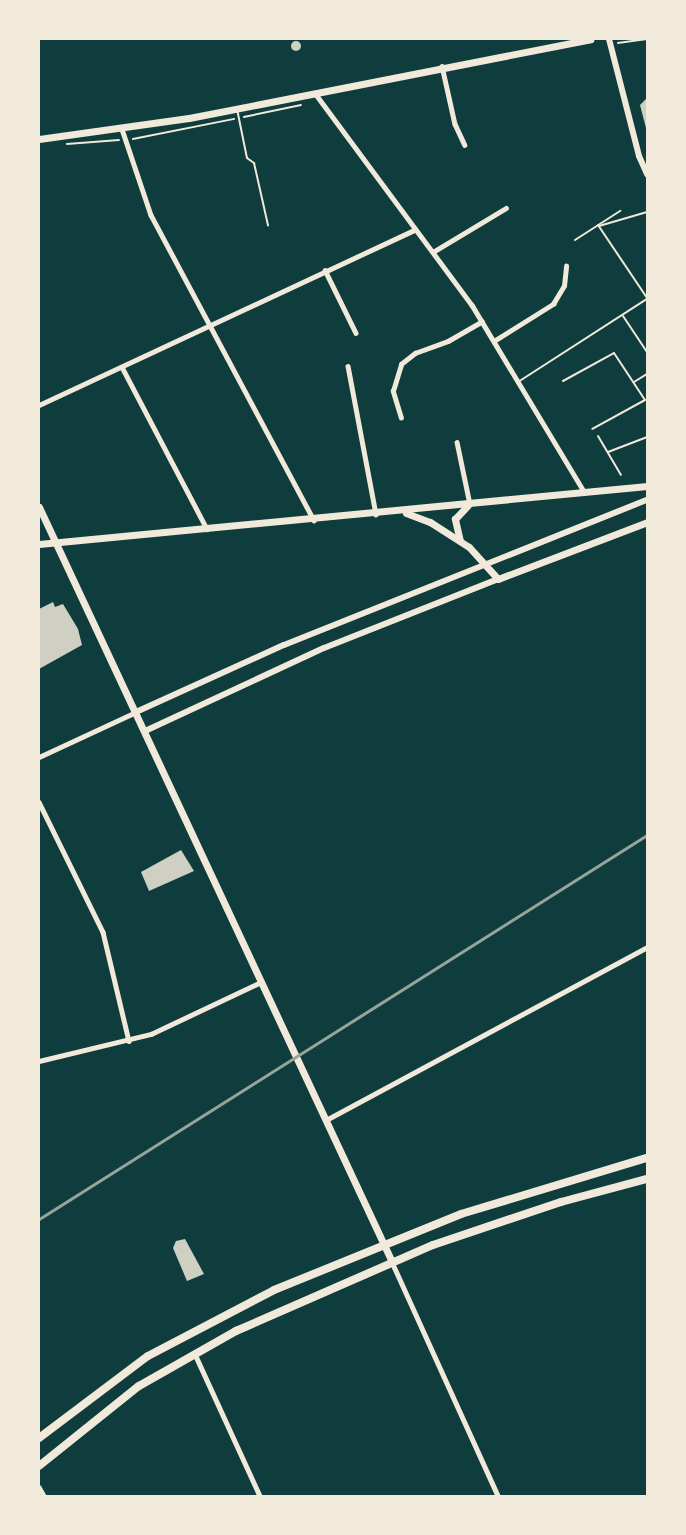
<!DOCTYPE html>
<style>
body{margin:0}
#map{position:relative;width:686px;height:1535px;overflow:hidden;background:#0f3d3e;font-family:Manrope,sans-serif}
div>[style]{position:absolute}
.building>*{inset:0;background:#cfcfc3}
.round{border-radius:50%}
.path>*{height:1.5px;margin:-0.75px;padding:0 0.75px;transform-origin:0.75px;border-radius:0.75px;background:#f1e9da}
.service>*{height:2px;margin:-1px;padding:0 1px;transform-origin:1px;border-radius:1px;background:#f1e9da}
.minor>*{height:4.5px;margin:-2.25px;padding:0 2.25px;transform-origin:2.25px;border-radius:2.25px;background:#f1e9da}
.tertiary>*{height:6px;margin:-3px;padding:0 3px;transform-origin:3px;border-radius:3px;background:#f1e9da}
.secondary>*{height:7px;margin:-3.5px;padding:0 3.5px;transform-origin:3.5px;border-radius:3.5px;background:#f1e9da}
.trunk>*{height:8px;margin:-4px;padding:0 4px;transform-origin:4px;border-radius:4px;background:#f1e9da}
.rail>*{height:3px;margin:-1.5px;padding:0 1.5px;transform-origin:1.5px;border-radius:1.5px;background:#97a49c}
span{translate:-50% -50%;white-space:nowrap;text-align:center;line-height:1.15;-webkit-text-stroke:6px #f1e9da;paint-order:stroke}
.frame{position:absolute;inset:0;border:40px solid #f1e9da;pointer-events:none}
</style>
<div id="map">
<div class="building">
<div class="round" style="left:291px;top:41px;width:10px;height:10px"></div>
<div style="clip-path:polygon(647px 98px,647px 128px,646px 128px,640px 105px)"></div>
<div style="clip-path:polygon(53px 602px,55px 607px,63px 604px,78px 629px,82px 645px,39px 669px,39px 609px)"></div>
<div style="clip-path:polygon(181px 850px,194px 871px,149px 891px,141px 872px)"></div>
<div style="clip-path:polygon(185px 1239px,204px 1274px,187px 1281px,173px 1248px,176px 1241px)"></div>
</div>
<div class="path">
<div style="left:618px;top:43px;width:29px;rotate:-8deg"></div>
<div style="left:244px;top:117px;width:58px;rotate:-11.9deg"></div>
<div style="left:133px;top:139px;width:103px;rotate:-11.2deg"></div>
<div style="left:67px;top:144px;width:52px;rotate:-4.4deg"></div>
</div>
<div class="service">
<div style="left:237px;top:109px;width:50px;rotate:78.5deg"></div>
<div style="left:247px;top:158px;width:9px;rotate:36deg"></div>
<div style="left:254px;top:163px;width:64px;rotate:77.3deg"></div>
<div style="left:598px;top:225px;width:88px;rotate:56.1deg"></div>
<div style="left:599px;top:226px;width:50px;rotate:-16.3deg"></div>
<div style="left:575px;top:240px;width:54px;rotate:-32.8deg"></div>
<div style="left:623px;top:316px;width:43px;rotate:56.3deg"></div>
<div style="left:563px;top:381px;width:58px;rotate:-28.8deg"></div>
<div style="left:614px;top:353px;width:56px;rotate:56.6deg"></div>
<div style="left:645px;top:400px;width:60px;rotate:151.3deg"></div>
<div style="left:518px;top:382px;width:153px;rotate:-32.8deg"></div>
<div style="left:634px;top:382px;width:15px;rotate:-32deg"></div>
<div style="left:598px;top:436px;width:45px;rotate:59.5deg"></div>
<div style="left:608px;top:452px;width:42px;rotate:-21deg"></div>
</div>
<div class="minor">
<div style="left:442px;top:66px;width:59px;rotate:77.4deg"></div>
<div style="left:455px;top:124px;width:23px;rotate:65deg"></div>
<div style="left:315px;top:93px;width:264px;rotate:53.5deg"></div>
<div style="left:472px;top:305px;width:219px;rotate:59deg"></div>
<div style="left:122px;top:129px;width:91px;rotate:71.4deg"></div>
<div style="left:151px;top:215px;width:346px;rotate:61.9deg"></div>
<div style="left:433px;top:252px;width:85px;rotate:-31.1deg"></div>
<div style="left:325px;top:270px;width:70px;rotate:63.8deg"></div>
<div style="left:494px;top:341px;width:70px;rotate:-32.1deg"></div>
<div style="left:553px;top:304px;width:21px;rotate:-59deg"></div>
<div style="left:564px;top:286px;width:20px;rotate:-84deg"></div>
<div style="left:348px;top:366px;width:151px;rotate:79.3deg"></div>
<div style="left:122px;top:367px;width:183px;rotate:62.3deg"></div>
<div style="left:39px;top:405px;width:415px;rotate:-25deg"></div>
<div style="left:401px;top:418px;width:28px;rotate:-107deg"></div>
<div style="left:393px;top:391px;width:28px;rotate:-73deg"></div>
<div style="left:401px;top:364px;width:18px;rotate:-38deg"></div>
<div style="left:415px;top:353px;width:35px;rotate:-20deg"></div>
<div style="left:448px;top:341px;width:39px;rotate:-30deg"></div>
<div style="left:457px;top:442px;width:63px;rotate:78.2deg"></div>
<div style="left:39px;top:757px;width:107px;rotate:-24.9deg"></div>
<div style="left:39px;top:802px;width:145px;rotate:63.8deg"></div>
<div style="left:103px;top:932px;width:112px;rotate:76.6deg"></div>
<div style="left:39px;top:1061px;width:115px;rotate:-13.6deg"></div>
<div style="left:151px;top:1034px;width:122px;rotate:-25.3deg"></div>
<div style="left:326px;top:1120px;width:365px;rotate:-28.3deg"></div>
<div style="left:392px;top:1262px;width:257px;rotate:65.6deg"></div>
<div style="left:195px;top:1354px;width:156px;rotate:65.4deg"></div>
<div style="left:39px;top:1487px;width:10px;rotate:61deg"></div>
</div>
<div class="tertiary">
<div style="left:609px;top:39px;width:121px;rotate:75.6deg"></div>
<div style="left:639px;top:156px;width:20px;rotate:66deg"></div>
<div style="left:136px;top:712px;width:162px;rotate:-24.4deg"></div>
<div style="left:284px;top:645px;width:391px;rotate:-21.8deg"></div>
<div style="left:145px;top:731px;width:197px;rotate:-24.9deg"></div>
<div style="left:324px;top:648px;width:187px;rotate:-21.6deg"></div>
</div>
<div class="secondary">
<div style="left:39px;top:139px;width:151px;rotate:-8deg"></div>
<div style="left:189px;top:118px;width:409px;rotate:-11.1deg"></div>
<div style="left:39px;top:507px;width:833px;rotate:64.94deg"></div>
<div style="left:406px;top:513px;width:26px;rotate:21deg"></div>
<div style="left:430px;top:522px;width:46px;rotate:32.7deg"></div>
<div style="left:469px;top:547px;width:43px;rotate:47.8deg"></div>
<div style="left:498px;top:579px;width:160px;rotate:-20.9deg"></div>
<div style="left:460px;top:541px;width:23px;rotate:-103deg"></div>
<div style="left:455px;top:519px;width:19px;rotate:-47deg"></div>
<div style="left:39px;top:544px;width:611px;rotate:-5.45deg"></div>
</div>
<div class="trunk">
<div style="left:39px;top:1438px;width:136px;rotate:-37deg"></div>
<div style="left:148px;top:1356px;width:142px;rotate:-27.6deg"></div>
<div style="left:274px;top:1290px;width:202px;rotate:-22.1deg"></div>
<div style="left:461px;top:1214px;width:194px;rotate:-16.8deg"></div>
<div style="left:39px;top:1466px;width:128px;rotate:-38.7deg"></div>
<div style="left:139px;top:1386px;width:112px;rotate:-29.6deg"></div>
<div style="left:236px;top:1331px;width:215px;rotate:-23.6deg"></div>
<div style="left:433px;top:1245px;width:135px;rotate:-18.6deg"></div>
<div style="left:561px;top:1202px;width:89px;rotate:-15deg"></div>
</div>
<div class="rail">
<div style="left:39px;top:1219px;width:719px;rotate:-32.28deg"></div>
</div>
<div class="frame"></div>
</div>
